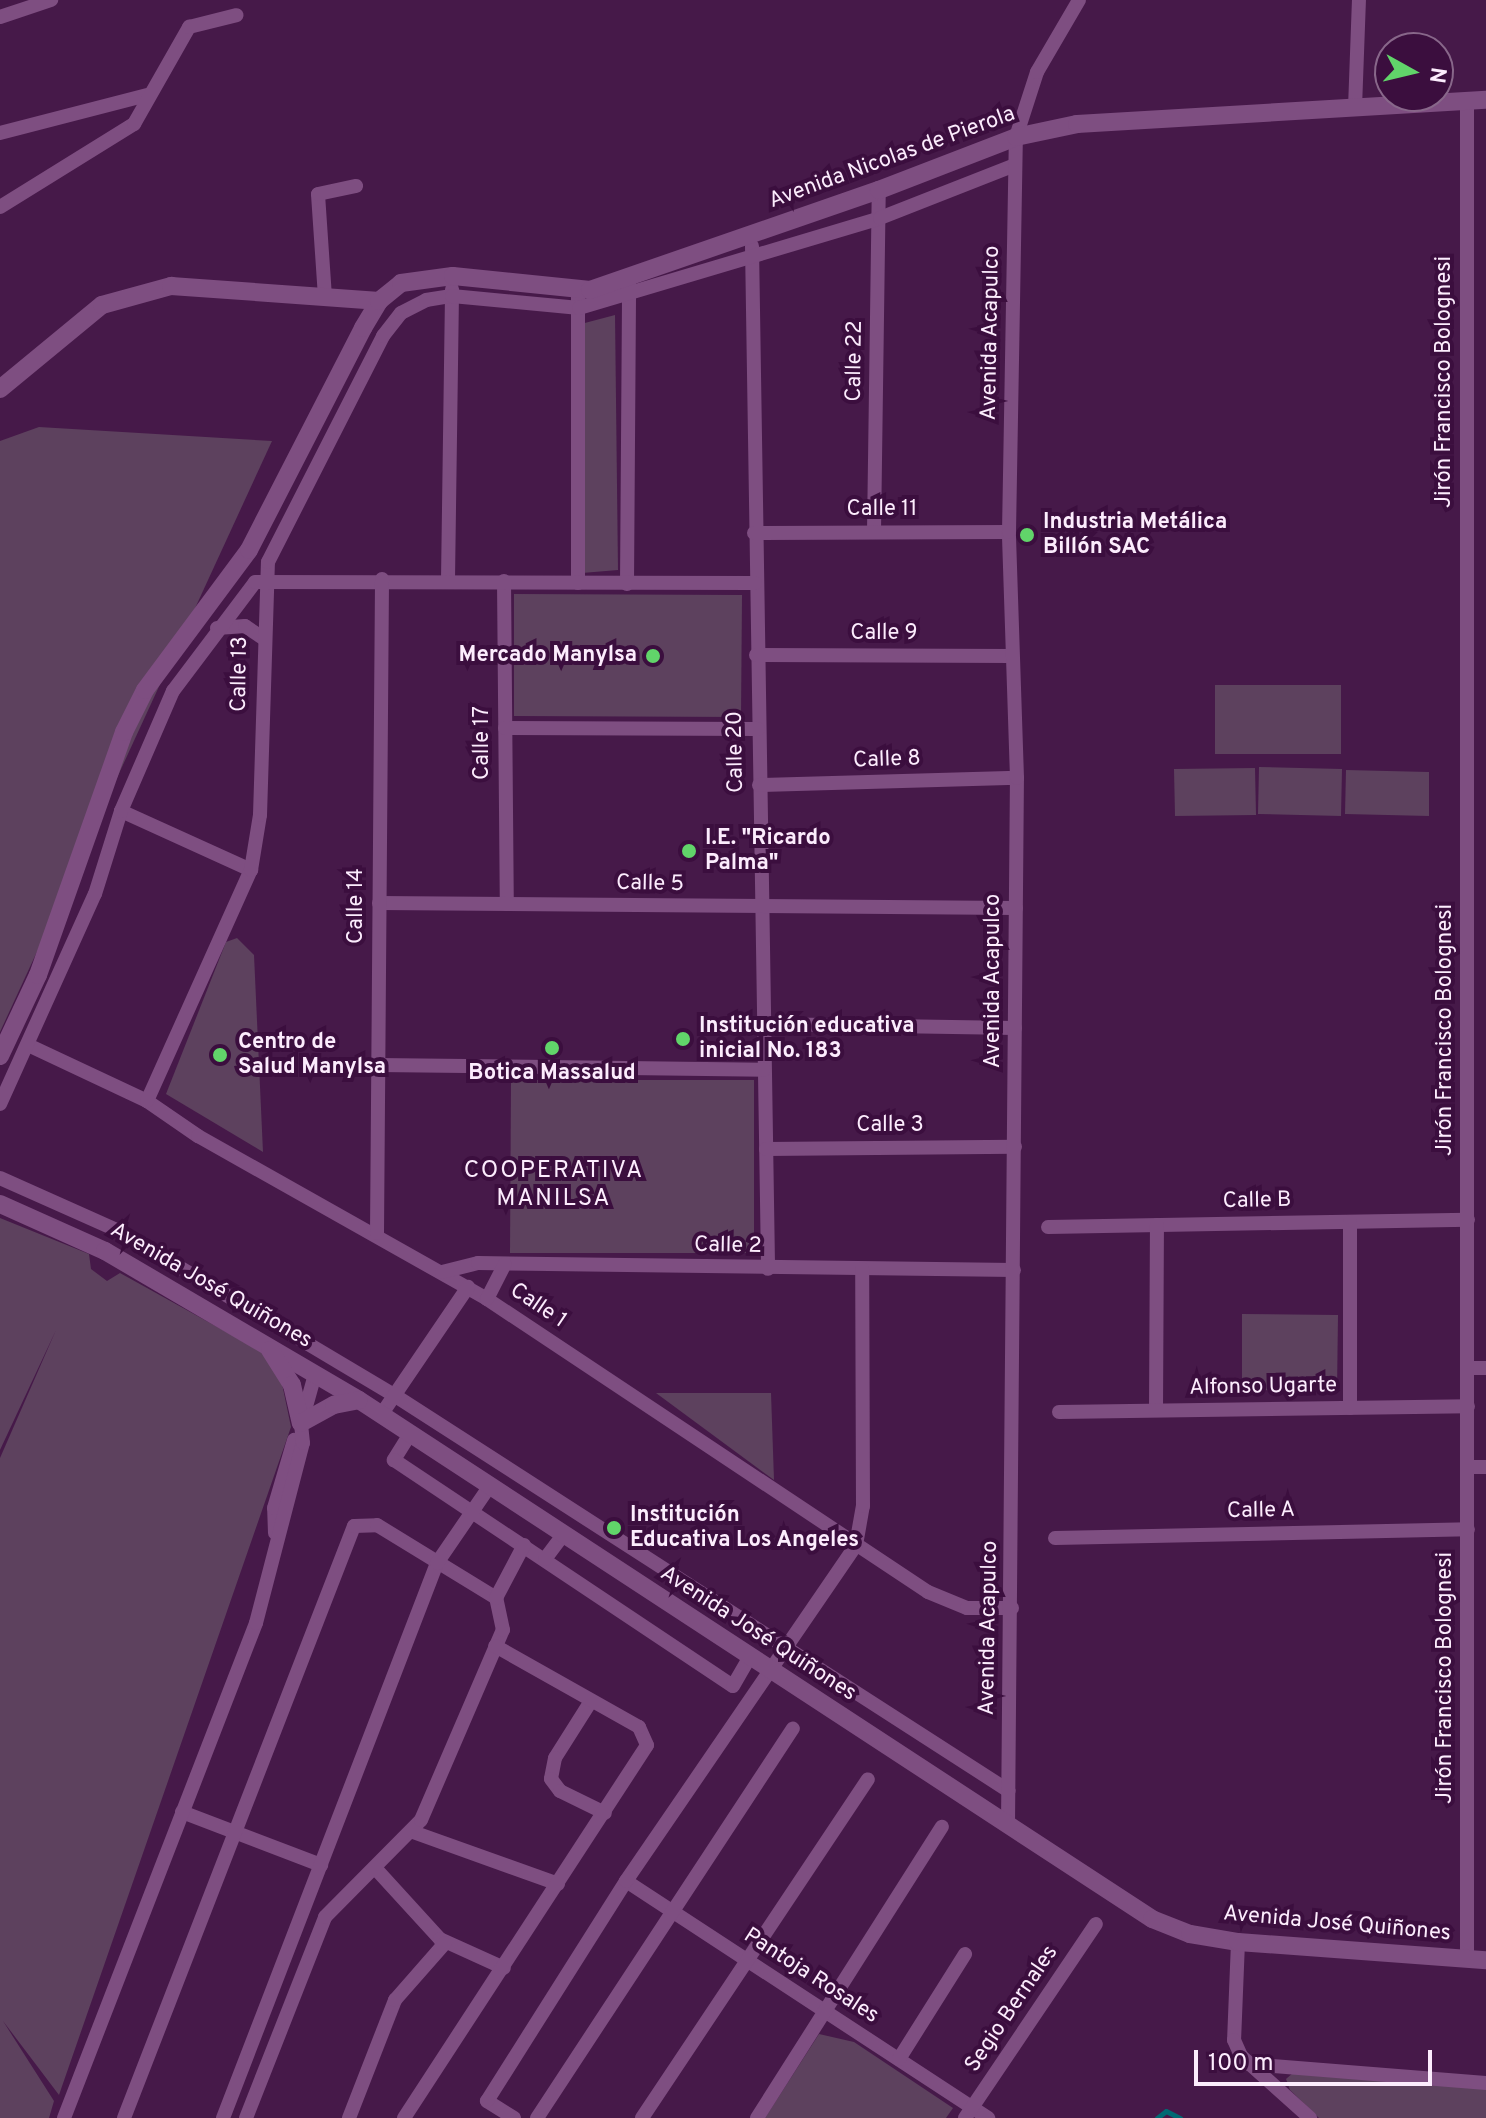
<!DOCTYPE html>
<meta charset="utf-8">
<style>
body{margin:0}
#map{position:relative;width:1486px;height:2118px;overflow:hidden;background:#461949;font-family:Overpass,sans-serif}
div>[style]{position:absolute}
.green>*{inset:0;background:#5d415e}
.stream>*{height:5px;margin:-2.5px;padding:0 2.5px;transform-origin:2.5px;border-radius:2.5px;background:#006a73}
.street>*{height:14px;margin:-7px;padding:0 7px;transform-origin:7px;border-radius:7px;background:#7e4e81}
.secondary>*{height:18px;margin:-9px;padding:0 9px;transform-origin:9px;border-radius:9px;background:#7e4e81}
.dots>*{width:22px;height:22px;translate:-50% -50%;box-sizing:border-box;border:4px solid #3b0e3e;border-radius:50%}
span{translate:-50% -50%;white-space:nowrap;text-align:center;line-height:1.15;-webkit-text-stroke:8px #3b0e3e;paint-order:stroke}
.street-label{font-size:22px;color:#fcecfd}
.poi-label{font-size:22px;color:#fcecfd;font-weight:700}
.left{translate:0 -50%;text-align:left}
.right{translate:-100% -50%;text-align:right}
.neighbourhood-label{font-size:24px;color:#fcecfd;letter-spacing:2px}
.north{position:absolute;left:1374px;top:32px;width:80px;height:80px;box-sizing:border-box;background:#3b0e3e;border:2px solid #88678a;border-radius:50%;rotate:98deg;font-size:22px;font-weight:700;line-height:32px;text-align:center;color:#fcecfd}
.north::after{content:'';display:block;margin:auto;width:28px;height:36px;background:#61d46a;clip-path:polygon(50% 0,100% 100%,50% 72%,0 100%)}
.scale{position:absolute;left:1194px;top:2050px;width:238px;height:36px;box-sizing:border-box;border:4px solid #fcecfd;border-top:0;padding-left:10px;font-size:24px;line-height:28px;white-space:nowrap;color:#fcecfd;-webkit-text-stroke:6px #3b0e3e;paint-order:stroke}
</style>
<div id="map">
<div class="green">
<div style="clip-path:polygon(615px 315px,618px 570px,582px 573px,581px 324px)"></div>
<div style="clip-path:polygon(39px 427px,272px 441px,0 1032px,0 441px)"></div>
<div style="clip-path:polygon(514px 594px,742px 595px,741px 717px,514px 716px)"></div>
<div style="clip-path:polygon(1215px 685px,1341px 685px,1341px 754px,1215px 754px)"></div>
<div style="clip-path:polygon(1259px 767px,1342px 769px,1341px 816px,1258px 814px)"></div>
<div style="clip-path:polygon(1255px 768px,1256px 815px,1175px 816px,1174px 769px)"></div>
<div style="clip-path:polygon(1346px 770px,1429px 772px,1429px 816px,1345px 814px)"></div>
<div style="clip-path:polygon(237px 938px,254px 955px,263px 1152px,166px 1094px,226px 942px)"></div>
<div style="clip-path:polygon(511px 1080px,754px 1080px,754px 1253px,510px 1253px)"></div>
<div style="clip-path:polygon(0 1218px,89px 1254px,91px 1269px,107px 1281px,120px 1273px,264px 1353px,280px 1374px,291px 1427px,59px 2095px,3px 2021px,54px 2101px,49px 2118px,0 2118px,0 1458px,56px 1330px,0 1450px)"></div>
<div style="clip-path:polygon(1242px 1314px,1338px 1315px,1337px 1391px,1242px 1390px)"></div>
<div style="clip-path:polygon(656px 1393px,771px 1393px,774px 1480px)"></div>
<div style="clip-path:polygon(819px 2034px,854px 2042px,953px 2108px,946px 2118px,765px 2118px)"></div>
<div style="clip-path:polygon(1294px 2072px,1486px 2087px,1486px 2118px,1319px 2118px,1290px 2090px,1286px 2079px)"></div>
</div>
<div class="stream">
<div style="left:1157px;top:2118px;width:11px;rotate:-38deg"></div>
<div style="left:1166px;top:2111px;width:16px;rotate:27deg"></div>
</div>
<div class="street">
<div style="left:0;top:17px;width:54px;rotate:-18.4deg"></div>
<div style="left:1355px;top:108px;width:108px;rotate:-87.9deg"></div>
<div style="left:0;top:133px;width:152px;rotate:-14.5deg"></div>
<div style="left:0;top:207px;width:158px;rotate:-31.8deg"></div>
<div style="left:134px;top:124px;width:112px;rotate:-60.4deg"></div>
<div style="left:189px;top:27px;width:49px;rotate:-14deg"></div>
<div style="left:752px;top:246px;width:1023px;rotate:89.1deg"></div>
<div style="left:578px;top:290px;width:293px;rotate:90deg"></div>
<div style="left:325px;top:297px;width:103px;rotate:-93.9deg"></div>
<div style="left:318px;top:194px;width:39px;rotate:-12deg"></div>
<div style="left:874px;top:532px;width:342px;rotate:-89.2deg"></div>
<div style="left:754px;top:533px;width:255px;rotate:-0.2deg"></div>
<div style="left:448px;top:580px;width:291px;rotate:-89.2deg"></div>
<div style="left:504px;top:581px;width:323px;rotate:89.5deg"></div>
<div style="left:627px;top:584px;width:300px;rotate:-89.6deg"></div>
<div style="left:217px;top:628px;width:28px;rotate:-4deg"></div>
<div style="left:245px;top:626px;width:22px;rotate:34deg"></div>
<div style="left:756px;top:655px;width:256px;rotate:0.2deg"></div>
<div style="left:505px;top:728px;width:253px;rotate:0.2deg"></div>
<div style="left:759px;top:785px;width:258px;rotate:-1.6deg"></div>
<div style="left:121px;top:811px;width:143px;rotate:24.4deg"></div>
<div style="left:379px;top:903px;width:637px;rotate:0.45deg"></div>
<div style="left:764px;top:1024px;width:251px;rotate:0.9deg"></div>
<div style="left:28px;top:1045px;width:132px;rotate:25.2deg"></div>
<div style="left:147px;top:1101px;width:62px;rotate:34.5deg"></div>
<div style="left:198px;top:1136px;width:332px;rotate:29.4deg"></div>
<div style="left:487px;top:1299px;width:529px;rotate:33.6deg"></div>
<div style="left:928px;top:1592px;width:42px;rotate:22.3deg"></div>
<div style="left:967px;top:1608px;width:45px"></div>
<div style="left:378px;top:1065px;width:386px;rotate:0.7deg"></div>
<div style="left:147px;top:1101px;width:253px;rotate:-65.8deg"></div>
<div style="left:251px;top:870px;width:56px;rotate:-80.7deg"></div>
<div style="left:260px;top:815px;width:253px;rotate:-88.2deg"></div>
<div style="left:268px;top:562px;width:254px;rotate:-63deg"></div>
<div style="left:383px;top:336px;width:29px;rotate:-52deg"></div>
<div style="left:401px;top:313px;width:28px;rotate:-27deg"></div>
<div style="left:426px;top:300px;width:26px;rotate:-9deg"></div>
<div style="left:452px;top:296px;width:128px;rotate:5.4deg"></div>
<div style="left:579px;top:308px;width:314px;rotate:-16.6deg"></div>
<div style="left:880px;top:218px;width:145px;rotate:-21.4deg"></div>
<div style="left:0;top:1104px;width:230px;rotate:-65.7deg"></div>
<div style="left:95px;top:894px;width:87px;rotate:-72.6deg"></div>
<div style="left:121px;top:811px;width:131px;rotate:-66.6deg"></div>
<div style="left:173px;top:691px;width:136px;rotate:-53deg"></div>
<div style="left:255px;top:582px;width:500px;rotate:0.11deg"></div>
<div style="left:766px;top:1149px;width:249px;rotate:-0.5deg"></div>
<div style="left:0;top:1178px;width:128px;rotate:24deg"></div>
<div style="left:117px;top:1230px;width:322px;rotate:30.8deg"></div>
<div style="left:394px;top:1395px;width:731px;rotate:32.78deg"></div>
<div style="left:1048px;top:1227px;width:420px;rotate:-1deg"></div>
<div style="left:377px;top:1233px;width:654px;rotate:-89.56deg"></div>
<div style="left:442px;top:1272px;width:37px;rotate:-14deg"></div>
<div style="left:478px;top:1263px;width:536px;rotate:0.75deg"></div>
<div style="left:487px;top:1299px;width:39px;rotate:-63deg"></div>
<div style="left:1468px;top:1368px;width:18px"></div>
<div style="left:1350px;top:1408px;width:186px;rotate:-90deg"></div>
<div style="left:1156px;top:1410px;width:185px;rotate:-89.7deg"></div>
<div style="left:1059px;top:1412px;width:409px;rotate:-0.8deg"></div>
<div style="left:381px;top:1415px;width:155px;rotate:-55.8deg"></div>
<div style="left:302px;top:1421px;width:49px;rotate:-74.5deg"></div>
<div style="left:410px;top:1434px;width:31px;rotate:122deg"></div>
<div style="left:394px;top:1460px;width:407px;rotate:33.7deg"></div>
<div style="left:733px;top:1686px;width:32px;rotate:-60deg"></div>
<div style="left:1468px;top:1467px;width:18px"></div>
<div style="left:275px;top:1533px;width:25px;rotate:-92deg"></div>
<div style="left:274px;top:1508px;width:71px;rotate:-73.6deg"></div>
<div style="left:1055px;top:1538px;width:413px;rotate:-1.2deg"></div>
<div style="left:545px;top:1559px;width:30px;rotate:-53deg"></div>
<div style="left:591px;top:1701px;width:67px;rotate:122.3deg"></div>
<div style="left:555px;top:1758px;width:21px;rotate:101deg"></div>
<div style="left:551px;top:1779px;width:15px;rotate:53deg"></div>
<div style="left:560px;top:1791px;width:50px;rotate:26.1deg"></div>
<div style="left:182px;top:1812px;width:149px;rotate:20.9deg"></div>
<div style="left:1008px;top:1825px;width:1047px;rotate:-89.51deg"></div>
<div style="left:1017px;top:778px;width:246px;rotate:-91.9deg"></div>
<div style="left:1009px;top:532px;width:395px;rotate:-89deg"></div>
<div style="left:1016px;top:137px;width:68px;rotate:-72.1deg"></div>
<div style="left:1037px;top:72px;width:83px;rotate:-59.7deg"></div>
<div style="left:413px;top:1832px;width:154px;rotate:19.7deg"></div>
<div style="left:376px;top:1869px;width:95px;rotate:47.6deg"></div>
<div style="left:440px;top:1939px;width:70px;rotate:24.4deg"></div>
<div style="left:626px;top:1881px;width:433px;rotate:33.2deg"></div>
<div style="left:1238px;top:1942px;width:98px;rotate:92.3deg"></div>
<div style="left:1234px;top:2040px;width:17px;rotate:66deg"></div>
<div style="left:1241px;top:2056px;width:93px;rotate:41.9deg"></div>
<div style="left:1467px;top:1958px;width:1856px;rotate:-90deg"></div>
<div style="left:899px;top:2059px;width:124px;rotate:-57.8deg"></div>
<div style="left:1249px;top:2064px;width:238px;rotate:4.6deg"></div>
<div style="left:64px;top:2118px;width:531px;rotate:-68.8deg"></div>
<div style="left:256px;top:1623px;width:186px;rotate:-75.4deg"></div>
<div style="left:303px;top:1443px;width:20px;rotate:-96deg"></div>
<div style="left:124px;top:2118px;width:635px;rotate:-68.77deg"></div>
<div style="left:354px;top:1526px;width:23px;rotate:-2deg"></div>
<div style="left:377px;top:1525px;width:140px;rotate:31.5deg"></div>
<div style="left:223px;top:2118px;width:595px;rotate:-68.91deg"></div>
<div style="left:437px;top:1563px;width:92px;rotate:-55.6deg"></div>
<div style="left:246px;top:2118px;width:216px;rotate:-68.5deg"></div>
<div style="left:325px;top:1917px;width:136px;rotate:-45.3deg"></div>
<div style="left:421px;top:1820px;width:207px;rotate:-66.7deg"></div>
<div style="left:503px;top:1630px;width:33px;rotate:-102deg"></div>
<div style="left:496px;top:1598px;width:60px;rotate:-62.2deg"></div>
<div style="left:349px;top:2118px;width:127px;rotate:-68.7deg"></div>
<div style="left:395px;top:2000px;width:76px;rotate:-48.7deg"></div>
<div style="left:404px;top:2118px;width:445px;rotate:-56.9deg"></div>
<div style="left:647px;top:1745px;width:20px;rotate:-114deg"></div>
<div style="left:639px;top:1727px;width:165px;rotate:-150.6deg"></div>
<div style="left:514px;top:2118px;width:32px;rotate:-148deg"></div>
<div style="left:487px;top:2101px;width:260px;rotate:-57.7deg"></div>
<div style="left:626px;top:1881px;width:407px;rotate:-55.6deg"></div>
<div style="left:856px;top:1545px;width:40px;rotate:-80deg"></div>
<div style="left:863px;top:1506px;width:237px;rotate:-90.2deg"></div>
<div style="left:537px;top:2118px;width:466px;rotate:-56.7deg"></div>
<div style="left:642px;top:2118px;width:407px;rotate:-56.3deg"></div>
<div style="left:757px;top:2118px;width:345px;rotate:-57.6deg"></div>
<div style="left:965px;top:2118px;width:234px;rotate:-56deg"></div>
</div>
<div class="secondary">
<div style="left:0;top:389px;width:132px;rotate:-39.5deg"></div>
<div style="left:102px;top:305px;width:72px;rotate:-15.4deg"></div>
<div style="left:171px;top:286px;width:209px;rotate:4.1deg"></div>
<div style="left:0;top:1056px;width:89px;rotate:-64.9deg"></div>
<div style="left:38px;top:975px;width:258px;rotate:-70.5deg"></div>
<div style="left:124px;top:732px;width:47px;rotate:-63.4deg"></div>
<div style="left:145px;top:690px;width:174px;rotate:-53.4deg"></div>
<div style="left:249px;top:550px;width:250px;rotate:-62.8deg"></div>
<div style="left:363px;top:328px;width:31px;rotate:-59deg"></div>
<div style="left:379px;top:301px;width:28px;rotate:-39deg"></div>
<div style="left:401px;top:283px;width:52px;rotate:-7.7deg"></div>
<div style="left:453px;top:276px;width:138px;rotate:5.8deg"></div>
<div style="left:590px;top:290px;width:306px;rotate:-19.1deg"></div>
<div style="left:879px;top:190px;width:147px;rotate:-21.1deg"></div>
<div style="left:1016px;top:137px;width:62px;rotate:-12deg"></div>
<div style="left:1077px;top:124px;width:410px;rotate:-3.4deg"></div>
<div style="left:0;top:1204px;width:115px;rotate:24.1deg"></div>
<div style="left:105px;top:1251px;width:294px;rotate:30.4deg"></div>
<div style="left:359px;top:1400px;width:948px;rotate:33.2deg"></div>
<div style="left:1152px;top:1919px;width:41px;rotate:21.5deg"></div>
<div style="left:1190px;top:1934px;width:49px;rotate:9.5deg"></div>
<div style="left:1238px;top:1942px;width:249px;rotate:4.2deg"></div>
<div style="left:270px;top:1350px;width:41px;rotate:57.8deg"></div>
<div style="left:292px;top:1385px;width:39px;rotate:77deg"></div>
<div style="left:301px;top:1423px;width:38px;rotate:-29deg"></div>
<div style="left:334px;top:1405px;width:25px;rotate:-11deg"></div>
</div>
<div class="dots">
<div style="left:1027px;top:535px;background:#61d46a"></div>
<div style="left:653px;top:656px;background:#61d46a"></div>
<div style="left:689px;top:851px;background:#61d46a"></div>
<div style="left:683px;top:1039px;background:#61d46a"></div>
<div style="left:552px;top:1048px;background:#61d46a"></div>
<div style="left:220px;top:1055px;background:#61d46a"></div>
<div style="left:614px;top:1528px;background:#61d46a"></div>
</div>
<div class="street-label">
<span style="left:892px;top:158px;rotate:-20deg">Avenida Nicolas de Pierola</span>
<span style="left:991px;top:333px;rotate:-89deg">Avenida Acapulco</span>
<span style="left:855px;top:361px;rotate:-89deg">Calle 22</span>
<span style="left:1445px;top:382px;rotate:-90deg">Jirón Francisco Bolognesi</span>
<span style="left:882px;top:510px">Calle 11</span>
<span style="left:884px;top:634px">Calle 9</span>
<span style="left:240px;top:674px;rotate:-89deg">Calle 13</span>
<span style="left:483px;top:743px;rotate:-90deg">Calle 17</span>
<span style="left:736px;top:752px;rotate:-91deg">Calle 20</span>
<span style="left:887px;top:760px;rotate:-2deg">Calle 8</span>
<span style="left:650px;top:884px;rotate:1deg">Calle 5</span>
<span style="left:357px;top:906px;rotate:-90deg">Calle 14</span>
<span style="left:994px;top:981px;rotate:-90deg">Avenida Acapulco</span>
<span style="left:1446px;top:1030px;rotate:-90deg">Jirón Francisco Bolognesi</span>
<span style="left:890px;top:1126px">Calle 3</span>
<span style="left:1257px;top:1201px;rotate:-1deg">Calle B</span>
<span style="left:728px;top:1246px;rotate:1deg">Calle 2</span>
<span style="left:211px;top:1286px;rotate:30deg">Avenida José Quiñones</span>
<span style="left:538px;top:1306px;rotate:34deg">Calle 1</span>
<span style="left:1263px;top:1387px;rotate:-1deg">Alfonso Ugarte</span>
<span style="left:1261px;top:1511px;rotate:-1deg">Calle A</span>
<span style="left:989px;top:1628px;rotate:-89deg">Avenida Acapulco</span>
<span style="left:758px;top:1634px;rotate:33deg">Avenida José Quiñones</span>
<span style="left:1446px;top:1678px;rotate:-90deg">Jirón Francisco Bolognesi</span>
<span style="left:1337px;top:1924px;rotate:5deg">Avenida José Quiñones</span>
<span style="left:811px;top:1976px;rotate:33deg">Pantoja Rosales</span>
<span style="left:1012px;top:2009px;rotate:-56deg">Segio Bernales</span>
</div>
<div class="poi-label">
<span class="left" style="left:1043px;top:535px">Industria Metálica<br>Billón SAC</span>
<span class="right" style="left:637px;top:656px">Mercado Manylsa</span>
<span class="left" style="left:705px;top:851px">I.E. "Ricardo<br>Palma"</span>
<span class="left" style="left:699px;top:1039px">Institución educativa<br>inicial No. 183</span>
<span class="left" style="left:238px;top:1055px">Centro de<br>Salud Manylsa</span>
<span style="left:552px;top:1074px">Botica Massalud</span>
<span class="left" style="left:630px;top:1528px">Institución<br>Educativa Los Angeles</span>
</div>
<div class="neighbourhood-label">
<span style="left:554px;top:1186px">COOPERATIVA<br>MANILSA</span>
</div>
<div class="north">N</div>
<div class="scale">100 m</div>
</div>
